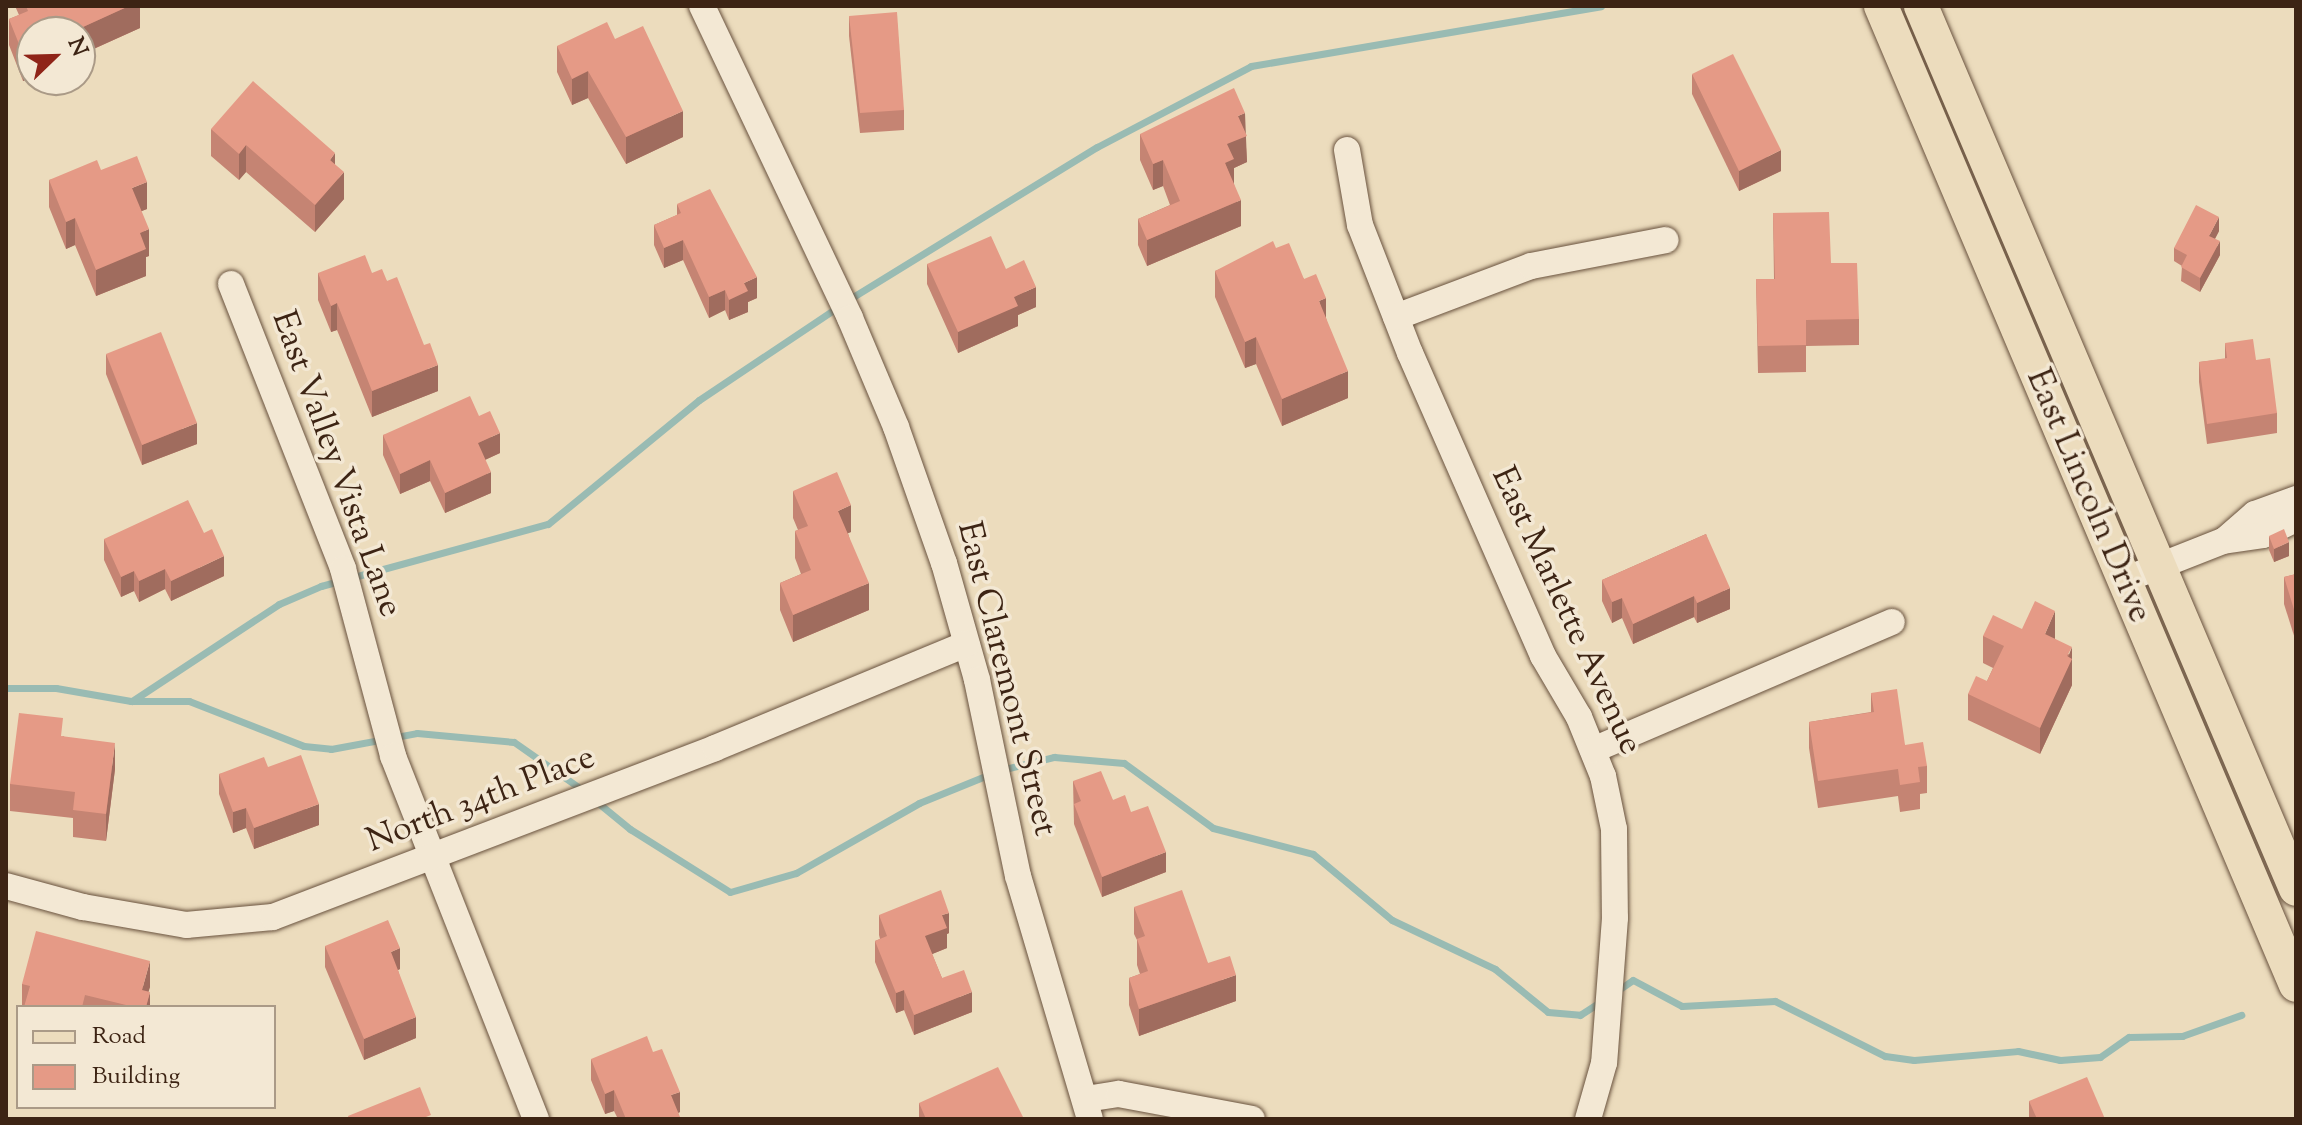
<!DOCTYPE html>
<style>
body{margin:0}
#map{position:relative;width:2302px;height:1125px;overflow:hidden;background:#ecdcbd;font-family:"Sorts Mill Goudy",serif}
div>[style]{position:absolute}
.stream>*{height:7px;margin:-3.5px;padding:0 3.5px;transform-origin:3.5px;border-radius:3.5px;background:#99bbb3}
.roads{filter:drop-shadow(0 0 2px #69523e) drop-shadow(0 0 2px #69523e)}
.minor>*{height:26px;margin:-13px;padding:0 13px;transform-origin:13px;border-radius:13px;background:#f3e8d4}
.major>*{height:34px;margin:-17px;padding:0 17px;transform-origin:17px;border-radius:17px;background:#ecdcbd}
.wall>*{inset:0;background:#c58473}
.shaded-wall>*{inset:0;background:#a06c5e}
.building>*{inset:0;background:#e59a86}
span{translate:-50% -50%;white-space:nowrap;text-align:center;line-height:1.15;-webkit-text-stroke:7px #f3e8d4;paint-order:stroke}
.street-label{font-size:34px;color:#3d2414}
.frame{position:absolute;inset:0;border:8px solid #3d2414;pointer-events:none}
.legend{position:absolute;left:16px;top:1005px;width:260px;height:104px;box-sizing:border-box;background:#f3e8d4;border:2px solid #aa9a87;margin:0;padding:10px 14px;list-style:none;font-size:24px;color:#3d2414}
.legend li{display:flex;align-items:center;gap:16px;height:40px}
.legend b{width:40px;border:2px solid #aa9a87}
.north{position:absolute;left:16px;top:16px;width:80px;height:80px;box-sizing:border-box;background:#f3e8d4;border:2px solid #aa9a87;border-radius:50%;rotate:67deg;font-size:22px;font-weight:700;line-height:32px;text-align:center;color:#3d2414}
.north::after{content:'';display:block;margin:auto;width:28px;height:36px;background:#8f2418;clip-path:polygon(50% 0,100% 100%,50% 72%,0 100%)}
</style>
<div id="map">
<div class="stream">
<div style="left:848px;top:300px;width:292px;rotate:-31.6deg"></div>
<div style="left:1097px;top:147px;width:174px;rotate:-27.7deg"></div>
<div style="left:1251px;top:66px;width:355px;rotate:-9.7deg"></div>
<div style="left:6px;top:688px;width:50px"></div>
<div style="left:56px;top:688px;width:76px;rotate:9.8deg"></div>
<div style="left:131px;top:701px;width:58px"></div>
<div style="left:189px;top:701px;width:123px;rotate:21.4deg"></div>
<div style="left:304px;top:746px;width:27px;rotate:6deg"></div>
<div style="left:331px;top:749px;width:87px;rotate:-10.5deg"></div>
<div style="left:417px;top:733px;width:97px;rotate:5.3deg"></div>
<div style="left:514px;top:742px;width:85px;rotate:35deg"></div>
<div style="left:132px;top:701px;width:176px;rotate:-33.4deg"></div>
<div style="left:279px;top:604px;width:46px;rotate:-23.2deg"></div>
<div style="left:321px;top:586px;width:235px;rotate:-15.3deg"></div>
<div style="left:548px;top:524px;width:195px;rotate:-39.4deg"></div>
<div style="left:699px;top:400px;width:167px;rotate:-33.8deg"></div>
<div style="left:1001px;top:770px;width:55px;rotate:-13.8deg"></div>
<div style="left:1054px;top:757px;width:70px;rotate:4.9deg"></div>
<div style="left:1124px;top:763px;width:110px;rotate:36.1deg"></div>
<div style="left:1213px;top:828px;width:103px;rotate:14.6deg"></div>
<div style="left:1313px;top:854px;width:103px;rotate:39.9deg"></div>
<div style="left:1392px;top:920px;width:114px;rotate:25.4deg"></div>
<div style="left:1495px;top:969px;width:68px;rotate:39.1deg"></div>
<div style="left:1548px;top:1012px;width:32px;rotate:5deg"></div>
<div style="left:1580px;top:1015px;width:27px;rotate:-33deg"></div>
<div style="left:597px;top:802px;width:43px;rotate:39.3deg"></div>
<div style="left:630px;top:829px;width:118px;rotate:32.2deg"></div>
<div style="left:730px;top:892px;width:69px;rotate:-16.1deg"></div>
<div style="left:796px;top:873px;width:142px;rotate:-29.6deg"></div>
<div style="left:919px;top:803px;width:77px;rotate:-22.2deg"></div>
<div style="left:1617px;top:991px;width:19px;rotate:-35deg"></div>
<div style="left:1633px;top:980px;width:55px;rotate:28deg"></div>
<div style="left:1682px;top:1006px;width:93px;rotate:-3.1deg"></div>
<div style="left:1775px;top:1001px;width:123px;rotate:26.6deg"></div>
<div style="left:1885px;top:1056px;width:29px;rotate:8deg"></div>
<div style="left:1914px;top:1060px;width:104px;rotate:-4.9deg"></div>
<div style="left:2018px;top:1051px;width:43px;rotate:12.1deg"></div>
<div style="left:2060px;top:1060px;width:40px;rotate:-4.3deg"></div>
<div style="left:2100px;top:1057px;width:35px;rotate:-35deg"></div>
<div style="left:2129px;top:1037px;width:53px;rotate:-1.1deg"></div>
<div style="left:2182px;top:1036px;width:63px;rotate:-19.6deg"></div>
</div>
<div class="roads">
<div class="minor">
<div style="left:702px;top:6px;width:345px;rotate:64.6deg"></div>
<div style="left:850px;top:318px;width:118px;rotate:67.1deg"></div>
<div style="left:896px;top:427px;width:144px;rotate:70.6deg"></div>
<div style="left:944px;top:563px;width:122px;rotate:74.2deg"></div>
<div style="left:977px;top:680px;width:200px;rotate:78.2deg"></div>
<div style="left:1018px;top:876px;width:253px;rotate:73.5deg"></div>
<div style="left:1347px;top:150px;width:76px;rotate:80.2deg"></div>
<div style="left:1360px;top:225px;width:137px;rotate:68.7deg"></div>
<div style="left:1410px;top:353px;width:331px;rotate:66.3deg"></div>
<div style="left:1543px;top:656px;width:71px;rotate:59.5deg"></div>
<div style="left:1579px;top:717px;width:64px;rotate:67.9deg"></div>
<div style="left:1603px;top:776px;width:54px;rotate:78.3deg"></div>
<div style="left:1614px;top:829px;width:89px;rotate:89.4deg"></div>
<div style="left:1615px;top:918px;width:145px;rotate:94.3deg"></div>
<div style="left:1604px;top:1063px;width:58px;rotate:105.9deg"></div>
<div style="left:231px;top:284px;width:306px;rotate:68.5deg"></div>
<div style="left:343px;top:569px;width:194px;rotate:75deg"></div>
<div style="left:393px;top:756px;width:390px;rotate:68.5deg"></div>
<div style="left:1396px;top:317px;width:144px;rotate:-20.7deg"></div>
<div style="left:1531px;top:266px;width:137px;rotate:-10.9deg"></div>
<div style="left:2226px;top:539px;width:38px;rotate:-41deg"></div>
<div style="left:2255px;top:514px;width:44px;rotate:-20.1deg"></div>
<div style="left:2124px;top:580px;width:106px;rotate:-21.5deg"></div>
<div style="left:2223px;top:541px;width:40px;rotate:-8.5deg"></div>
<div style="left:2263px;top:535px;width:37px;rotate:-26deg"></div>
<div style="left:1593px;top:750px;width:325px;rotate:-23.2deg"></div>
<div style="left:6px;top:886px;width:80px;rotate:15.3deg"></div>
<div style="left:83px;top:907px;width:105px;rotate:9.9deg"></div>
<div style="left:186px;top:925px;width:87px;rotate:-5.3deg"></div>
<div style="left:273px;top:917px;width:473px;rotate:-20.9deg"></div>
<div style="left:715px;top:748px;width:272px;rotate:-22.5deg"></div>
<div style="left:1086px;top:1099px;width:33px;rotate:-9deg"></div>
<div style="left:1119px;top:1094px;width:135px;rotate:10.6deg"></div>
</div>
<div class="major">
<div style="left:1881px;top:6px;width:1063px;rotate:67.03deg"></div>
<div style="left:1921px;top:6px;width:959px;rotate:66.99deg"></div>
</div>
</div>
<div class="wall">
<div style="clip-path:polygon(15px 6px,140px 6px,140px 28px,23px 81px,9px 45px,9px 19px,19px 15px)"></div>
<div style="clip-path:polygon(849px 16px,904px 110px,904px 130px,860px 133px,849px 36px)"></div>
<div style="clip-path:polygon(615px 39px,683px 137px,626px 164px,588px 98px,572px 105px,557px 72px,557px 46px)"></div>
<div style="clip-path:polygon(1692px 74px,1781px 171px,1739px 191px,1692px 94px)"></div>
<div style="clip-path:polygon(211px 129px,335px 165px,344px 199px,315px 232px,246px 172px,239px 180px,211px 156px)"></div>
<div style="clip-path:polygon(1245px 132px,1247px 162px,1234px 168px,1234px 184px,1241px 226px,1147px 266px,1138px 245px,1138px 219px,1170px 205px,1163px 186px,1153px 190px,1140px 160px,1140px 134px)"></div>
<div style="clip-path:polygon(101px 170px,147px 209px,141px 211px,149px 256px,146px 257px,146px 276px,96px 296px,75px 245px,66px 249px,49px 207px,49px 180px)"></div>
<div style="clip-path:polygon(677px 204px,757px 298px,748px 302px,748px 312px,729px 320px,725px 310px,709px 318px,683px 260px,664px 268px,654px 245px,654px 225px,677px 215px)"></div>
<div style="clip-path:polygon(1773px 213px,1831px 263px,1859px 319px,1859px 345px,1806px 346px,1806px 372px,1758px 373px,1756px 279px,1774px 279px)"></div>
<div style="clip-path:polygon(2219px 231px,2215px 239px,2220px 255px,2200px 292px,2181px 281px,2182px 266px,2174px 261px,2174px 248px)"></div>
<div style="clip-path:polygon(1276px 248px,1304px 279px,1326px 318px,1348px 398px,1282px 426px,1256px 364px,1245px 368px,1215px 297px,1215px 271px)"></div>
<div style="clip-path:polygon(927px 264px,1006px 269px,1036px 307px,1018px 315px,1018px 326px,958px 353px,927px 284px)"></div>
<div style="clip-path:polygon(318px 273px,372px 273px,387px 281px,438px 391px,372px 417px,337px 330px,331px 332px,318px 300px)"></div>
<div style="clip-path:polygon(2225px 343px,2277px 413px,2277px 433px,2207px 444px,2199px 382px,2199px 362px,2225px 359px)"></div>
<div style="clip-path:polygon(106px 354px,197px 444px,142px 465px,106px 374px)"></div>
<div style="clip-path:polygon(479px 416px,500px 453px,485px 460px,491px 493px,445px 513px,430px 481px,400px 494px,383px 455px,383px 435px)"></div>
<div style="clip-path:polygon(793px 491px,851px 532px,848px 533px,869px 610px,793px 642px,780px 610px,780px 583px,801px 574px,795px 558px,795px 531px,798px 530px,793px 518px)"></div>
<div style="clip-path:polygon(1706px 534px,1730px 609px,1697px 623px,1694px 617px,1633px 644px,1622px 618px,1612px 623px,1602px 601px,1602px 580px)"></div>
<div style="clip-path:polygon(2269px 536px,2289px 556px,2274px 562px,2269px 550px)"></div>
<div style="clip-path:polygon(104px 539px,224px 576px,171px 601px,165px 589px,139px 602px,134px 591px,121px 597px,104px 560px)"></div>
<div style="clip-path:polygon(2296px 574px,2296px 642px,2284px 604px,2284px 577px)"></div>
<div style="clip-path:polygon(2022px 629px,2055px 638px,2055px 639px,2072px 658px,2072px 685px,2040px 754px,1968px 720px,1968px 694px,1987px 681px,1993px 668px,1983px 663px,1983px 636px)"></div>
<div style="clip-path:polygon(1871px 693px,1905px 745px,1927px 766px,1927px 793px,1920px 794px,1920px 809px,1900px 812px,1898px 796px,1818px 808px,1809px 748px,1809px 722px,1871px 712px)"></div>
<div style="clip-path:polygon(63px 736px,115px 769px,106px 841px,73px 837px,73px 818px,10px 811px,10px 784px)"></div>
<div style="clip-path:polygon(268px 767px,319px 825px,254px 849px,246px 828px,233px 833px,219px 794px,219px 774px)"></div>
<div style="clip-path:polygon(1073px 781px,1113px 800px,1166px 872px,1102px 897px,1074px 824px)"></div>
<div style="clip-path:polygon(1134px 907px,1208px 963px,1236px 1001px,1139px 1036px,1129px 1005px,1129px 978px,1140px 974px,1137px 965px,1137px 940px,1134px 934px)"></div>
<div style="clip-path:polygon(879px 915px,949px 933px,947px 934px,947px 948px,932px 954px,942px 978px,972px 1012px,914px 1035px,904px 1010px,896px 1013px,875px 962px,875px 941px,880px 939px,879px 935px)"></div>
<div style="clip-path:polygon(325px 946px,400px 969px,398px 970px,416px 1038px,364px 1060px,325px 967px)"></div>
<div style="clip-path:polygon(22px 984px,150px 987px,148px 991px,150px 1007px,22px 1007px)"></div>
<div style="clip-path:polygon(591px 1059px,680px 1112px,678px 1113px,680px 1119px,618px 1119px,614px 1111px,605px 1114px,591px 1080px)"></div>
<div style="clip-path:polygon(2029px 1101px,2105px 1119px,2029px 1119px)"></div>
<div style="clip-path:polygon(919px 1103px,1024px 1119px,919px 1119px)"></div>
</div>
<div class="shaded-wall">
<div style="clip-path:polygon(129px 6px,140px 6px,140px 28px,80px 55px,80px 32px,72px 32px)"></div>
<div style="clip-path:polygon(32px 50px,32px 77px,23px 81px,23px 54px)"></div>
<div style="clip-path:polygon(588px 71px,588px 98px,572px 105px,572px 79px)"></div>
<div style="clip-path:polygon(683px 111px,683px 137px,626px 164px,626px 137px)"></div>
<div style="clip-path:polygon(1245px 113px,1247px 162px,1234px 168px,1234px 186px,1225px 163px,1227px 144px,1238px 116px)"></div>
<div style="clip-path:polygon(246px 145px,246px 172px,239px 180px,239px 154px)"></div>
<div style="clip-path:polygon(1781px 150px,1781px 171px,1739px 191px,1739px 171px)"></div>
<div style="clip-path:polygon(335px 153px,335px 180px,330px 160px)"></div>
<div style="clip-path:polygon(1163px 160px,1163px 186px,1153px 190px,1153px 164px)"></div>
<div style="clip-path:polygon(344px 172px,344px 199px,315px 232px,315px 205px)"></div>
<div style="clip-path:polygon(147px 182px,147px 209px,132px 215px,132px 188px)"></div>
<div style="clip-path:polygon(1241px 200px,1241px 226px,1147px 266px,1147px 240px)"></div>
<div style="clip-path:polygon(2219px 217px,2219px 231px,2209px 250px,2209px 236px)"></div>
<div style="clip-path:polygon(75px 218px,75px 245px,66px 249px,66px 222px)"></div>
<div style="clip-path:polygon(149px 229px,149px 256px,146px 257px,146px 276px,96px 296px,96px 270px,140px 233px)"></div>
<div style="clip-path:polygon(683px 240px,683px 260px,664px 268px,664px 248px)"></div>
<div style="clip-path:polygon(2220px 241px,2220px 255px,2200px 292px,2200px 278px)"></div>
<div style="clip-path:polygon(757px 277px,757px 298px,748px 302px,748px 312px,729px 320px,729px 300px,744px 283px)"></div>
<div style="clip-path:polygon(1036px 287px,1036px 307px,1018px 315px,1018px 326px,958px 353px,958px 332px,1014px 297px)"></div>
<div style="clip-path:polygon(725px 290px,725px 310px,709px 318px,709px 297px)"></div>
<div style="clip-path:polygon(1326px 298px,1326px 325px,1319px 301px)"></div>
<div style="clip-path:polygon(337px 303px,337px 330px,331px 332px,331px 306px)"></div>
<div style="clip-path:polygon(1256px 337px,1256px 364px,1245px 368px,1245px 342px)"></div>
<div style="clip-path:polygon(438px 365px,438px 391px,372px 417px,372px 391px)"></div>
<div style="clip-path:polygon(1348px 371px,1348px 398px,1282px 426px,1282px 399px)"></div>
<div style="clip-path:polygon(197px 423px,197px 444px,142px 465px,142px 445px)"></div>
<div style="clip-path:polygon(500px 433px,500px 453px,478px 463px,478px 443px)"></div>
<div style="clip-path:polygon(430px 460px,430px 481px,400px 494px,400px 474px)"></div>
<div style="clip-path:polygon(491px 472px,491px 493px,445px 513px,445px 493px)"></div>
<div style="clip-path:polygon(851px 505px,851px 532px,838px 537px,838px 511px)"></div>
<div style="clip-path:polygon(2289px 542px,2289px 556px,2274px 562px,2274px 549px)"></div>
<div style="clip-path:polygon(224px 556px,224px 576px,171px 601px,171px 581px)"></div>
<div style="clip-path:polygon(165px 569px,165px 589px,139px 602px,139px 581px)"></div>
<div style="clip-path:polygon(134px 571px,134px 591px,121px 597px,121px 577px)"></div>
<div style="clip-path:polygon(869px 583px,869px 610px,793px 642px,793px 615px)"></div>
<div style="clip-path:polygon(1730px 588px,1730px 609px,1697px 623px,1697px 603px)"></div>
<div style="clip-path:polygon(1694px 596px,1694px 617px,1633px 644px,1633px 624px)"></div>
<div style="clip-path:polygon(1622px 598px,1622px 618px,1612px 623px,1612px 602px)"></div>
<div style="clip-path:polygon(2055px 611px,2055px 638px,2045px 661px,2045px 634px)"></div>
<div style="clip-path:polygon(2072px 647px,2072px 685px,2040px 754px,2040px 728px)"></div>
<div style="clip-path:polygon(115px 743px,115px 769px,106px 841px,106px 814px)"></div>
<div style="clip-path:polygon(319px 804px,319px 825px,254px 849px,254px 828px)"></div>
<div style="clip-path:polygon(246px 808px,246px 828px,233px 833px,233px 812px)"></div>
<div style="clip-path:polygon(1166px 852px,1166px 872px,1102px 897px,1102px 877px)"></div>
<div style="clip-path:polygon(949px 913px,949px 933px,947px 934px,947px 948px,925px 957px,925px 936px,942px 915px)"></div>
<div style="clip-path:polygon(400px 948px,400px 969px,391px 973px,391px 952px)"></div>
<div style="clip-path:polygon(150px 961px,150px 987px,144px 1007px,142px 990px)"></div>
<div style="clip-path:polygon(1236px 975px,1236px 1001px,1139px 1036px,1139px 1009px)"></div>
<div style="clip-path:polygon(904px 990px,904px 1010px,896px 1013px,896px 993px)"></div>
<div style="clip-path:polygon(150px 992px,150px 1007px,146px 1007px)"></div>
<div style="clip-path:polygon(972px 992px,972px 1012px,914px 1035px,914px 1015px)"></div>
<div style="clip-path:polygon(416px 1017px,416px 1038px,364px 1060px,364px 1039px)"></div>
<div style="clip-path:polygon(614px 1090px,614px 1111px,605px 1114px,605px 1094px)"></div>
<div style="clip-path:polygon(680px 1092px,680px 1112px,671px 1116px,671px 1095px)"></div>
</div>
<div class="building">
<div style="clip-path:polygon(26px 6px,129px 6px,72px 32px,32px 32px,32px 50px,23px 54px,9px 19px,28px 11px)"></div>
<div style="clip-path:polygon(897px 12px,904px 110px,860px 113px,849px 16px)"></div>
<div style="clip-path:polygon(607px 22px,615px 39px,643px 26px,683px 111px,626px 137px,588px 71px,572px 79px,557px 46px)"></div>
<div style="clip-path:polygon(1733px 54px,1781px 150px,1739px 171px,1692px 74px)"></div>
<div style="clip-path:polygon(253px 81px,335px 153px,330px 160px,344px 172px,315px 205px,246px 145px,239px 154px,211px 129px)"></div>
<div style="clip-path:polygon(1234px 88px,1245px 113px,1238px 116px,1247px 136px,1227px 144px,1234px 159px,1225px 163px,1241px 200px,1147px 240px,1138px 219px,1180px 201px,1163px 160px,1153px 164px,1140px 134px)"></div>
<div style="clip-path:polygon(137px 156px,147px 182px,132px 188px,149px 229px,140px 233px,146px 249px,96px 270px,75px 218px,66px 222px,49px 180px,97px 160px,101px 170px)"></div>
<div style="clip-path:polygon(710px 189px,757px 277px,744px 283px,748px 291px,729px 300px,725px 290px,709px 297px,683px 240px,664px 248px,654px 225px,681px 213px,677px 204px)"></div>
<div style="clip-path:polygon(2196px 205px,2219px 217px,2209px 236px,2220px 241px,2200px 278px,2181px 267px,2187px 255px,2174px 248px)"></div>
<div style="clip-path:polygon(1829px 212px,1831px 263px,1857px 263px,1859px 319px,1806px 320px,1806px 345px,1758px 346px,1756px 279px,1775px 279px,1773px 213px)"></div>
<div style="clip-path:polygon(991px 236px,1006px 269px,1024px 260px,1036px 287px,1014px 297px,1018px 306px,958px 332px,927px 264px)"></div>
<div style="clip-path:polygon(1273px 241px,1276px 248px,1289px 243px,1304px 279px,1316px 274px,1326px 298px,1319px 301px,1348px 371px,1282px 399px,1256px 337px,1245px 342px,1215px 271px)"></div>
<div style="clip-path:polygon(365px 255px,372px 273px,382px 269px,387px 281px,397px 277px,424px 345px,430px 343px,438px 365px,372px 391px,337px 303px,331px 306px,318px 273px)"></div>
<div style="clip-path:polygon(161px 332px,197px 423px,142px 445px,106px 354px)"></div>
<div style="clip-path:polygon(2253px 339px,2256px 360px,2270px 358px,2277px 413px,2207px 424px,2199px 362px,2227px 358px,2225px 343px)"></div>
<div style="clip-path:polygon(470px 396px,479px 416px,490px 411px,500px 433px,478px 443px,491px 472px,445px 493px,430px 460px,400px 474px,383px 435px)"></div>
<div style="clip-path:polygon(837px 472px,851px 505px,838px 511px,869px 583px,793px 615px,780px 583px,811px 570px,795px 531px,808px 526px,793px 491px)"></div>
<div style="clip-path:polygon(188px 500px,204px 533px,212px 529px,224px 556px,171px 581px,165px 569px,139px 581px,134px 571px,121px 577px,104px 539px)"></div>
<div style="clip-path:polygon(2284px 529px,2289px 542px,2274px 549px,2269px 536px)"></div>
<div style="clip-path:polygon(1706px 534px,1730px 588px,1697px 603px,1694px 596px,1633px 624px,1622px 598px,1612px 602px,1602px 580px)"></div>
<div style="clip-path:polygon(2296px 574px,2296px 616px,2284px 577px)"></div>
<div style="clip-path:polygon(2035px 601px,2055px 611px,2045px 634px,2072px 647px,2067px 656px,2072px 659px,2040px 728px,1968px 694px,1976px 676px,1987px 681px,2004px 646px,1983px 636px,1993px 615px,2022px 629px)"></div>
<div style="clip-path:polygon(1897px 689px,1905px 745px,1923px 742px,1927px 766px,1918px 767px,1920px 782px,1900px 785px,1898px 769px,1818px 781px,1809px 722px,1874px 712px,1871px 693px)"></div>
<div style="clip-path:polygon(19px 713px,63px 718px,61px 736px,115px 743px,106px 814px,73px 810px,75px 792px,10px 784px)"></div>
<div style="clip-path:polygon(301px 755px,319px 804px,254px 828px,246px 808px,233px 812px,219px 774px,264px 757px,268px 767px)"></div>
<div style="clip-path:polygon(1101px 771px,1113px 800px,1125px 795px,1131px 812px,1148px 806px,1166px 852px,1102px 877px,1074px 804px,1081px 801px,1073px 781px)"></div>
<div style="clip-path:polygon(941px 890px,949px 913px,942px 915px,947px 928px,925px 936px,942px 978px,964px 970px,972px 992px,914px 1015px,904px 990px,896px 993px,875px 941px,887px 936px,879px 915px)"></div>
<div style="clip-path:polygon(1182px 890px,1208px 963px,1230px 956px,1236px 975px,1139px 1009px,1129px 978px,1148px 971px,1137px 939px,1145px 936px,1134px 907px)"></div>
<div style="clip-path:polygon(388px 920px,400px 948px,391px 952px,416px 1017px,364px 1039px,325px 946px)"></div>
<div style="clip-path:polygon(36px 931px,150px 961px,142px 990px,150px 992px,146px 1007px,126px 1007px,126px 1005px,85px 995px,82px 1007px,24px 1007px,30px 986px,22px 984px)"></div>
<div style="clip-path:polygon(647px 1036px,653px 1052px,662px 1049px,680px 1092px,671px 1095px,680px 1117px,675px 1119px,626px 1119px,614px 1090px,605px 1094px,591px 1059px)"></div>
<div style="clip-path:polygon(998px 1067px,1024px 1119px,926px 1119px,919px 1103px)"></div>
<div style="clip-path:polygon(2087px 1077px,2105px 1119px,2037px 1119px,2029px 1101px)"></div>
<div style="clip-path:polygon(420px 1087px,431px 1115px,421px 1119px,349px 1119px,348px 1116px)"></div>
</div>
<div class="street-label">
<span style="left:336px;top:464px;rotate:70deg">East Valley Vista Lane</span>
<span style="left:2088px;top:496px;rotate:67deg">East Lincoln Drive</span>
<span style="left:1566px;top:611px;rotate:65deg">East Marlette Avenue</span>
<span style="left:1006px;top:679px;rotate:76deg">East Claremont Street</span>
<span style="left:481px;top:800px;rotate:-21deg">North 34th Place</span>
</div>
<div class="frame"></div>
<ul class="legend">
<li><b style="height:10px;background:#ecdcbd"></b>Road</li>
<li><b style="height:22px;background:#e59a86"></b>Building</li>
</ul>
<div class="north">N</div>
</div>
